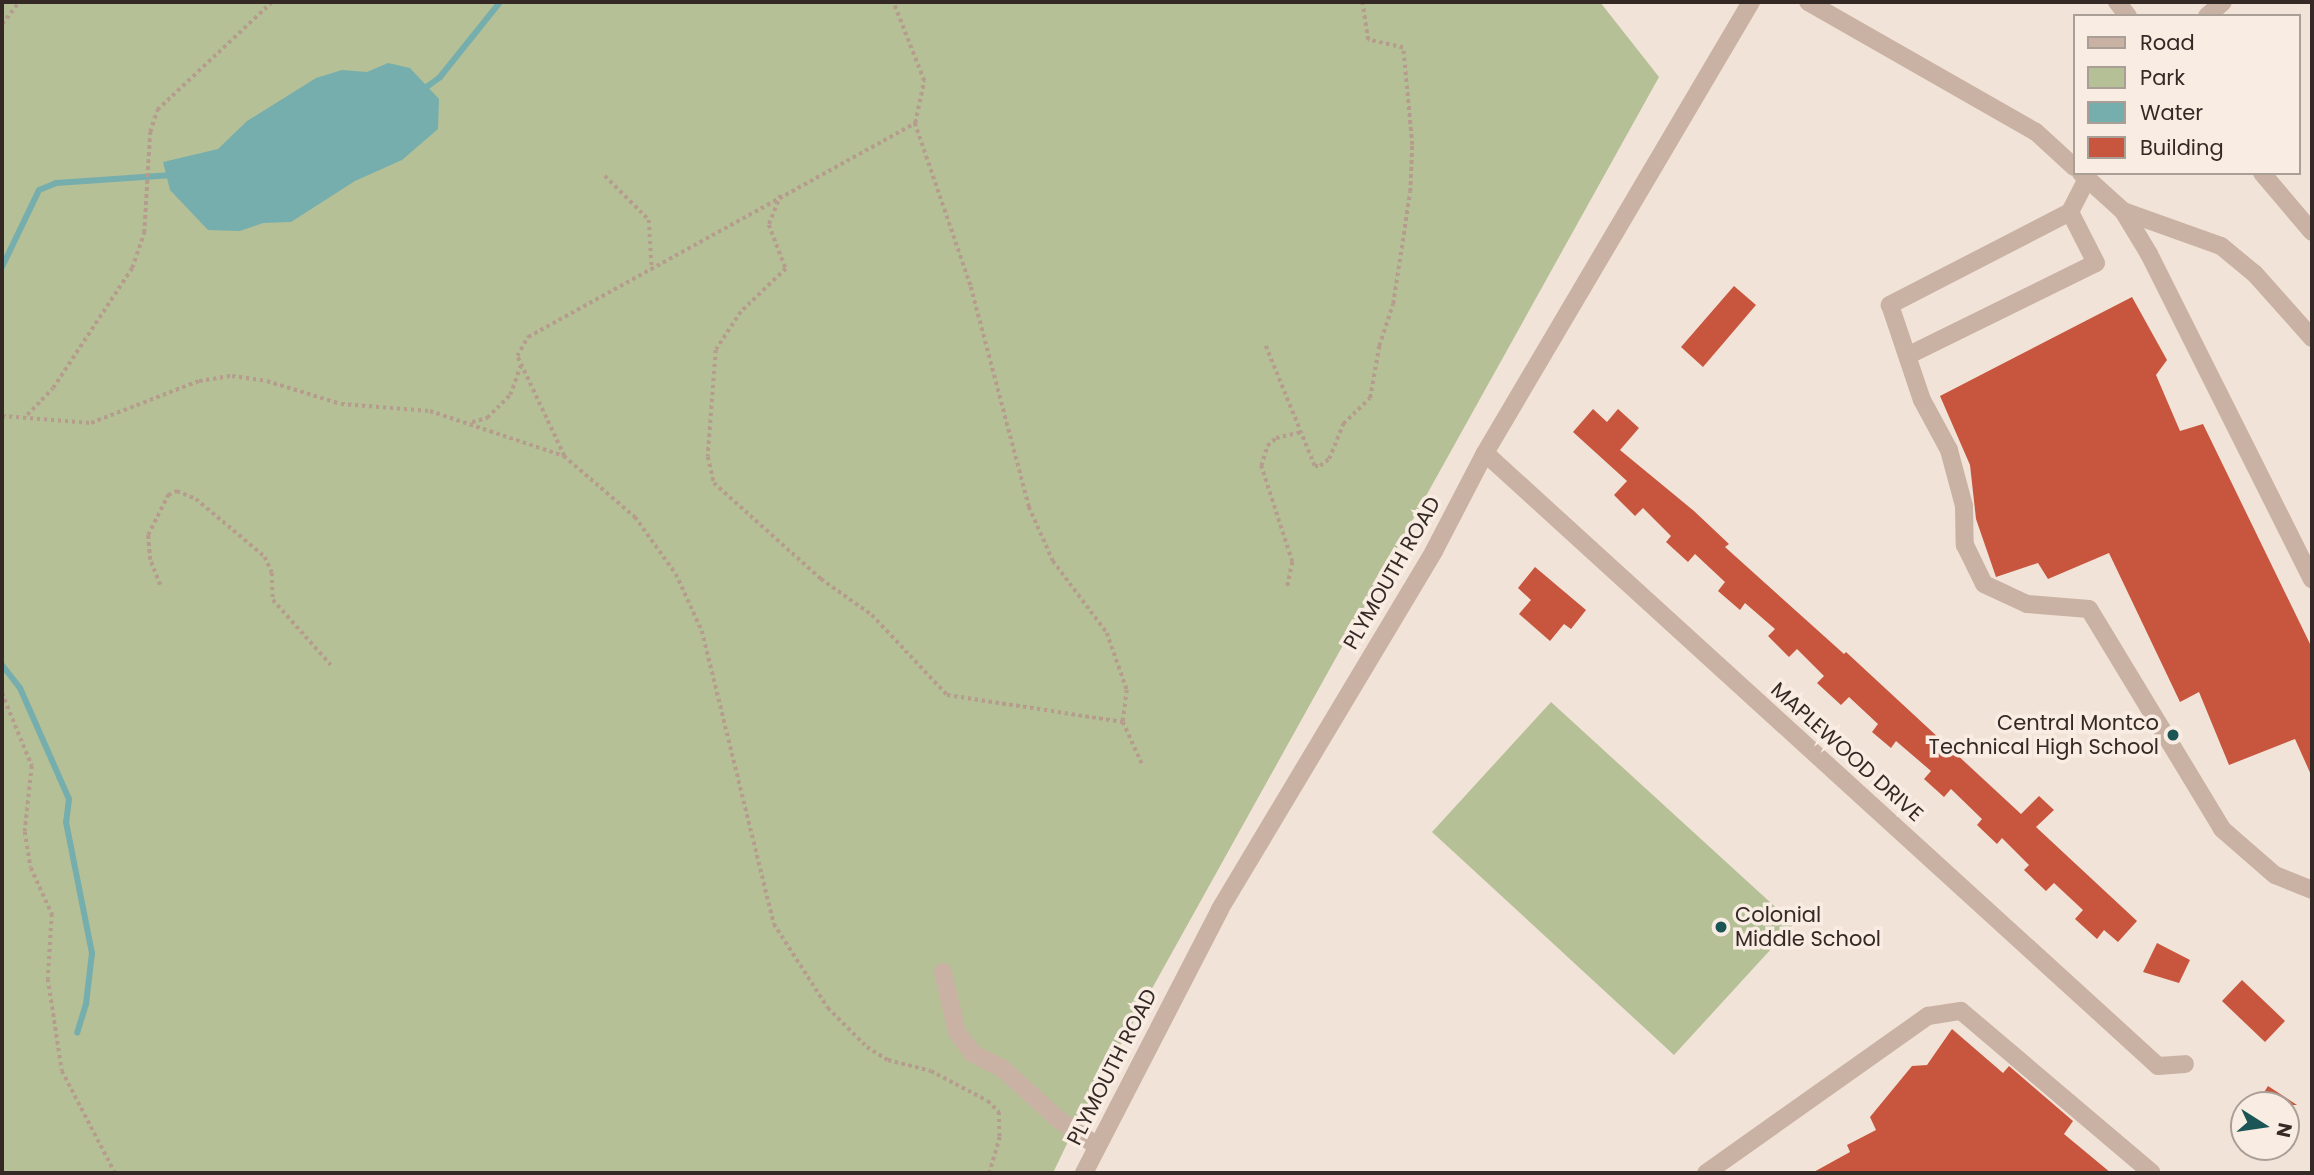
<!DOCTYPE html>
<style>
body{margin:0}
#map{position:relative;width:2314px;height:1175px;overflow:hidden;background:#f1e3d7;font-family:Poppins,sans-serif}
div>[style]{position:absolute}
.green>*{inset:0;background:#b5c097}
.water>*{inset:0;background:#76aead}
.stream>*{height:6px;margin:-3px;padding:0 3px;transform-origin:3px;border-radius:3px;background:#76aead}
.building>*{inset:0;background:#c8563e}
.path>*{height:3.5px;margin-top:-1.75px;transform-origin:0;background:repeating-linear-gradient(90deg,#b59c8d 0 3.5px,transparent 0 7px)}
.minor>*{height:18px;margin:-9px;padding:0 9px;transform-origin:9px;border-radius:9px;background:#c9b2a3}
.dots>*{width:19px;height:19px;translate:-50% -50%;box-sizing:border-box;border:4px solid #f9ede3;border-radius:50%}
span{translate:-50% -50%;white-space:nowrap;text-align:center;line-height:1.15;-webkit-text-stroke:7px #f9ede3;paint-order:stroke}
.street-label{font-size:21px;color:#342925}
.poi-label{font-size:21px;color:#342925}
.right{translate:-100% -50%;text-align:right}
.left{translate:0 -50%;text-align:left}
.frame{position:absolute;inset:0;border:4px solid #342925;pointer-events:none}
.legend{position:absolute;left:2073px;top:14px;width:228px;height:161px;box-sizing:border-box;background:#f9ede3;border:2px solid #aa9f97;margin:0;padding:9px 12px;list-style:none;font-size:21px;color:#342925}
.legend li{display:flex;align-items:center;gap:14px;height:35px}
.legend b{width:35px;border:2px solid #aa9f97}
.north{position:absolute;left:2230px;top:1091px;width:70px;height:70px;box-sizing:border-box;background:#f9ede3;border:2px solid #aa9f97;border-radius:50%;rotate:102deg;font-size:19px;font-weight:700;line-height:28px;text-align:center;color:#342925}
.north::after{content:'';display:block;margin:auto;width:24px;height:32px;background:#1b5555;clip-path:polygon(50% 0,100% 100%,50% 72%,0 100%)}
</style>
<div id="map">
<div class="green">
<div style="clip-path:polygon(2px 2px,1600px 2px,1659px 77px,1075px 1127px,1053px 1173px,2px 1173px)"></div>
<div style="clip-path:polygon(1551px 702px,1794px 924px,1674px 1055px,1432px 832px)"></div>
</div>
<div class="water">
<div style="clip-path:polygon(388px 63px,410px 68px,439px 99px,438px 129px,402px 160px,355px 181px,291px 222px,263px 223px,240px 231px,208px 230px,170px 190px,163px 162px,218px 149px,247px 121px,316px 78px,342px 70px,367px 72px)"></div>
</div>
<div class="stream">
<div style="left:421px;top:91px;width:24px;rotate:-36deg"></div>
<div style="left:440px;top:77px;width:96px;rotate:-51.3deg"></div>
<div style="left:2px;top:267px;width:85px;rotate:-64.3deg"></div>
<div style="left:39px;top:190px;width:18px;rotate:-22deg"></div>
<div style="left:56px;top:183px;width:117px;rotate:-3.9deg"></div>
<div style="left:2px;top:665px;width:29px;rotate:52deg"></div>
<div style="left:20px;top:688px;width:121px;rotate:66.2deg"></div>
<div style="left:69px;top:799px;width:23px;rotate:97deg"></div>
<div style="left:66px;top:822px;width:134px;rotate:78.8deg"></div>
<div style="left:92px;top:953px;width:51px;rotate:96.7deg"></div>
<div style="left:86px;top:1004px;width:30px;rotate:107deg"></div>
</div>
<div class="building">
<div style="clip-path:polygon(1734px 286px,1756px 305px,1703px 367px,1681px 347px)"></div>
<div style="clip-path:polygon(2132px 297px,2167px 360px,2156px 375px,2180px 431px,2203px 424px,2312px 648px,2312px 777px,2295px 739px,2229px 765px,2199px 692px,2180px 702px,2109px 553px,2048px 579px,2038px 563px,1996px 577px,1976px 519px,1970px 465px,1940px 396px)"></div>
<div style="clip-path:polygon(1593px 409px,1607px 422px,1618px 409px,1639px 428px,1620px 450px,1694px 511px,1729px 544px,1725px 547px,1844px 654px,1846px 652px,2021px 814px,2039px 796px,2054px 810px,2036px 827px,2137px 921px,2118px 942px,2104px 930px,2097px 939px,2075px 919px,2083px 910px,2054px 883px,2046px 891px,2024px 870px,2029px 865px,2002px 838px,1997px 844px,1977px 825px,1982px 819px,1951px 789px,1944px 797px,1924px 779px,1931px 771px,1896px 741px,1891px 748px,1872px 732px,1878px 724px,1849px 697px,1841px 705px,1817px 683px,1824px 676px,1797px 649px,1789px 657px,1768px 636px,1775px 629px,1745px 603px,1740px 610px,1718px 591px,1725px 582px,1695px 554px,1688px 562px,1666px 542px,1671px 536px,1643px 508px,1635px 516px,1614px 495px,1627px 481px,1573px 432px)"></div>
<div style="clip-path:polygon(1535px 567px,1586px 610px,1571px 629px,1564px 624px,1550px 641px,1519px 614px,1531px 600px,1518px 588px)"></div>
<div style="clip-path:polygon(2157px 943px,2190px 960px,2179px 983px,2143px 972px)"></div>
<div style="clip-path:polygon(2242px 980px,2285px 1021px,2265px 1042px,2222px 1001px)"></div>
<div style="clip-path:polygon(1952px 1029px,2003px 1073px,2009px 1066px,2073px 1121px,2064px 1134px,2111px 1173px,1812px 1173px,1850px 1152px,1847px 1145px,1876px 1130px,1870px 1117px,1912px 1066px,1927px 1065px)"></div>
<div style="clip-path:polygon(2268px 1086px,2297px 1105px,2256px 1105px)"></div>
</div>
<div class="path">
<div style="left:2px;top:24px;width:28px;rotate:-52deg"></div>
<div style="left:915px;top:123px;width:173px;rotate:71.1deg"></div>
<div style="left:971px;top:287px;width:228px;rotate:75.2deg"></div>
<div style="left:1029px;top:507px;width:59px;rotate:66deg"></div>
<div style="left:1053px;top:561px;width:90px;rotate:53.1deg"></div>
<div style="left:1107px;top:633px;width:60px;rotate:70.7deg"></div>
<div style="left:1127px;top:690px;width:32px;rotate:97deg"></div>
<div style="left:1123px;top:722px;width:48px;rotate:65.6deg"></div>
<div style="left:605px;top:176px;width:62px;rotate:45deg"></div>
<div style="left:649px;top:220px;width:50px;rotate:86.6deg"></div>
<div style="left:781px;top:195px;width:32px;rotate:112deg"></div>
<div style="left:769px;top:225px;width:47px;rotate:68.9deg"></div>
<div style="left:786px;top:269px;width:62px;rotate:136.3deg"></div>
<div style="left:741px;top:312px;width:45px;rotate:123.3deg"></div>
<div style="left:716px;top:350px;width:107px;rotate:94.3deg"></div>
<div style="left:708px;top:457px;width:27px;rotate:77deg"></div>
<div style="left:714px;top:483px;width:144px;rotate:41.9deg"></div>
<div style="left:821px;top:579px;width:62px;rotate:35.2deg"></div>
<div style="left:872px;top:615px;width:110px;rotate:46.8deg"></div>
<div style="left:947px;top:695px;width:178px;rotate:8.7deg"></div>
<div style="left:1266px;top:346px;width:130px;rotate:67.8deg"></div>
<div style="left:1315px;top:466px;width:5px"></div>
<div style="left:1320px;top:466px;width:11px;rotate:-38deg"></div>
<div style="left:1329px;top:459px;width:38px;rotate:-68deg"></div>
<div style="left:1343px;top:424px;width:37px;rotate:-44deg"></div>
<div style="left:1370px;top:398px;width:53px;rotate:-80.2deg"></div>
<div style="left:1379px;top:346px;width:44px;rotate:-71.6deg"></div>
<div style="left:1393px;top:304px;width:113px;rotate:-81.4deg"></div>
<div style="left:1410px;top:192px;width:47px;rotate:-87.6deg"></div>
<div style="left:1412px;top:145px;width:97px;rotate:-95.3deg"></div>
<div style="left:1403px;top:48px;width:36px;rotate:-167deg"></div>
<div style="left:1368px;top:40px;width:38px;rotate:-99deg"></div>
<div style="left:27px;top:415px;width:37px;rotate:-46deg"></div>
<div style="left:53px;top:388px;width:144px;rotate:-56.6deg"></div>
<div style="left:132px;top:268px;width:37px;rotate:-71deg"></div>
<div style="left:144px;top:233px;width:101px;rotate:-86.6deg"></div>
<div style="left:150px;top:132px;width:23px;rotate:-72deg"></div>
<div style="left:157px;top:110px;width:158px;rotate:-43.2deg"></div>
<div style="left:2px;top:416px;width:89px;rotate:4.5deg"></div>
<div style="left:91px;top:423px;width:116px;rotate:-21.3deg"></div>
<div style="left:199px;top:381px;width:33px;rotate:-9deg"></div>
<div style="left:232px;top:376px;width:35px;rotate:8deg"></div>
<div style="left:267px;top:381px;width:77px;rotate:17.3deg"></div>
<div style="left:341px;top:404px;width:89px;rotate:4.5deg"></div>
<div style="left:430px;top:411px;width:141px;rotate:18.6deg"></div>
<div style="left:564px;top:456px;width:94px;rotate:40.7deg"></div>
<div style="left:635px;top:517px;width:70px;rotate:54.3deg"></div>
<div style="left:676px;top:574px;width:63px;rotate:65.5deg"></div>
<div style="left:702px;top:631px;width:302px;rotate:76.2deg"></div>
<div style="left:774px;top:924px;width:100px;rotate:57.3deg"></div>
<div style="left:828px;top:1008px;width:55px;rotate:45deg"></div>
<div style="left:867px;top:1047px;width:25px;rotate:32deg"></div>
<div style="left:888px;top:1060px;width:44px;rotate:14.3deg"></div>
<div style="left:931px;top:1071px;width:64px;rotate:27.8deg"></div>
<div style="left:988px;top:1101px;width:16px;rotate:45deg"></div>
<div style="left:999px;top:1112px;width:25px;rotate:88deg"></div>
<div style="left:1000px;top:1137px;width:37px;rotate:106deg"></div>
<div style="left:472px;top:422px;width:16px;rotate:-15deg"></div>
<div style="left:487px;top:418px;width:33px;rotate:-45deg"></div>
<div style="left:510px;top:395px;width:32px;rotate:-70deg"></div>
<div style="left:564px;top:456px;width:110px;rotate:-115.2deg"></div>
<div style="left:517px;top:356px;width:22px;rotate:-60deg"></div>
<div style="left:528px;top:337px;width:442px;rotate:-28.9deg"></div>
<div style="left:915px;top:123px;width:43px;rotate:-77.9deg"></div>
<div style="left:924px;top:81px;width:85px;rotate:-111.4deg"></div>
<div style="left:160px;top:585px;width:27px;rotate:-112deg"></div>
<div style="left:150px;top:560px;width:25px;rotate:-95deg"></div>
<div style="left:148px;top:535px;width:45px;rotate:-63.4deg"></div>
<div style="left:168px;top:495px;width:10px;rotate:-24deg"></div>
<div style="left:177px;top:491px;width:21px;rotate:23deg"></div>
<div style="left:196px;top:499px;width:90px;rotate:40deg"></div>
<div style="left:265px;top:557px;width:17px;rotate:66deg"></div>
<div style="left:272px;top:573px;width:27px;rotate:88deg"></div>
<div style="left:273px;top:600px;width:87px;rotate:48.3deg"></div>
<div style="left:1287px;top:586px;width:25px;rotate:-78deg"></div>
<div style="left:1292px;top:562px;width:101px;rotate:-107.9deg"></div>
<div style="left:1261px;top:466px;width:21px;rotate:-73deg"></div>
<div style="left:1267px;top:446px;width:12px;rotate:-42deg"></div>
<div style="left:1276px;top:438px;width:26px;rotate:-13deg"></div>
<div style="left:2px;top:693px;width:79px;rotate:67.7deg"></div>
<div style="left:32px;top:766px;width:66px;rotate:96.1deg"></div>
<div style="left:25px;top:832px;width:36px;rotate:81deg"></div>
<div style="left:31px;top:868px;width:51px;rotate:65.5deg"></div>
<div style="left:52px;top:914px;width:65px;rotate:93.5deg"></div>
<div style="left:48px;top:979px;width:93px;rotate:81.3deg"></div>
<div style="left:62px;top:1071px;width:115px;rotate:62.5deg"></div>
</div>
<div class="minor">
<div style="left:1808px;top:2px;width:262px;rotate:29.7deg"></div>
<div style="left:2036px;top:132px;width:52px;rotate:42.6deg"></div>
<div style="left:2117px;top:2px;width:18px;rotate:52deg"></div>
<div style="left:2207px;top:16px;width:21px;rotate:-41deg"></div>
<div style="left:2081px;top:173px;width:57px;rotate:42.1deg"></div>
<div style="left:2123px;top:211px;width:50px;rotate:58.8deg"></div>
<div style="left:2149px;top:254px;width:364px;rotate:63.4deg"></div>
<div style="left:2262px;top:173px;width:77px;rotate:49.7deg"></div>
<div style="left:2123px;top:211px;width:104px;rotate:19.7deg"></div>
<div style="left:2221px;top:246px;width:44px;rotate:39.5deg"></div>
<div style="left:2255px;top:274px;width:86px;rotate:48.3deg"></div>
<div style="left:2070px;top:212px;width:38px;rotate:-63deg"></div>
<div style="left:1909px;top:355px;width:208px;rotate:-26.2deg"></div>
<div style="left:2096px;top:263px;width:57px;rotate:-117deg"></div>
<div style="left:2070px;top:212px;width:203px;rotate:152.7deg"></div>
<div style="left:1890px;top:305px;width:100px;rotate:71.4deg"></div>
<div style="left:1922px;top:400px;width:57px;rotate:61.6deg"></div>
<div style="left:1949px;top:450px;width:58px;rotate:75deg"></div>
<div style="left:1964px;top:506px;width:39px;rotate:89deg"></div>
<div style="left:1965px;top:545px;width:43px;rotate:64deg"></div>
<div style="left:1984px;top:584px;width:47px;rotate:24.9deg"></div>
<div style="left:2027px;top:604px;width:62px;rotate:4.6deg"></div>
<div style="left:2089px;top:609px;width:257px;rotate:58.8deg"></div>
<div style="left:2222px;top:829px;width:70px;rotate:41deg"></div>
<div style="left:2275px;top:875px;width:40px;rotate:22deg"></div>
<div style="left:1485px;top:453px;width:910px;rotate:42.33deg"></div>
<div style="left:2158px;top:1066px;width:27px;rotate:-4deg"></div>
<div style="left:943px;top:972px;width:62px;rotate:76.9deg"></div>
<div style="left:957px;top:1032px;width:26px;rotate:54deg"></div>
<div style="left:972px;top:1053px;width:34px;rotate:27deg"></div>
<div style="left:1002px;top:1068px;width:76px;rotate:42.3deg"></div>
<div style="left:1058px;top:1119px;width:47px;rotate:34.7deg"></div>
<div style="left:1084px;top:1173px;width:297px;rotate:-62.7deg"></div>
<div style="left:1220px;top:909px;width:417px;rotate:-59.1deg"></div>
<div style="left:1434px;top:551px;width:110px;rotate:-62.5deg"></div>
<div style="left:1485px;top:453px;width:524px;rotate:-59.47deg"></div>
<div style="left:1706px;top:1173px;width:272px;rotate:-35.3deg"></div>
<div style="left:1928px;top:1016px;width:33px;rotate:-9deg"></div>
<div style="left:1961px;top:1011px;width:250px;rotate:40.3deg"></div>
</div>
<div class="dots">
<div style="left:2173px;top:735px;background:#1b5555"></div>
<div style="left:1721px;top:927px;background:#1b5555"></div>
</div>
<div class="street-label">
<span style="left:1392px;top:573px;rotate:-60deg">PLYMOUTH ROAD</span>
<span style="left:1847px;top:752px;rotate:42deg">MAPLEWOOD DRIVE</span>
<span style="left:1112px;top:1067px;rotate:-63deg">PLYMOUTH ROAD</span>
</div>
<div class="poi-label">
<span class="right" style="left:2159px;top:735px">Central Montco<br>Technical High School</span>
<span class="left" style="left:1735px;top:927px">Colonial<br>Middle School</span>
</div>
<div class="frame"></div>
<ul class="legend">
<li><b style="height:9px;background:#c9b2a3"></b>Road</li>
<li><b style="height:19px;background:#b5c097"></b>Park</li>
<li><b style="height:19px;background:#76aead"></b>Water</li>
<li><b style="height:19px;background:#c8563e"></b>Building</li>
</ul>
<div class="north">N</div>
</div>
